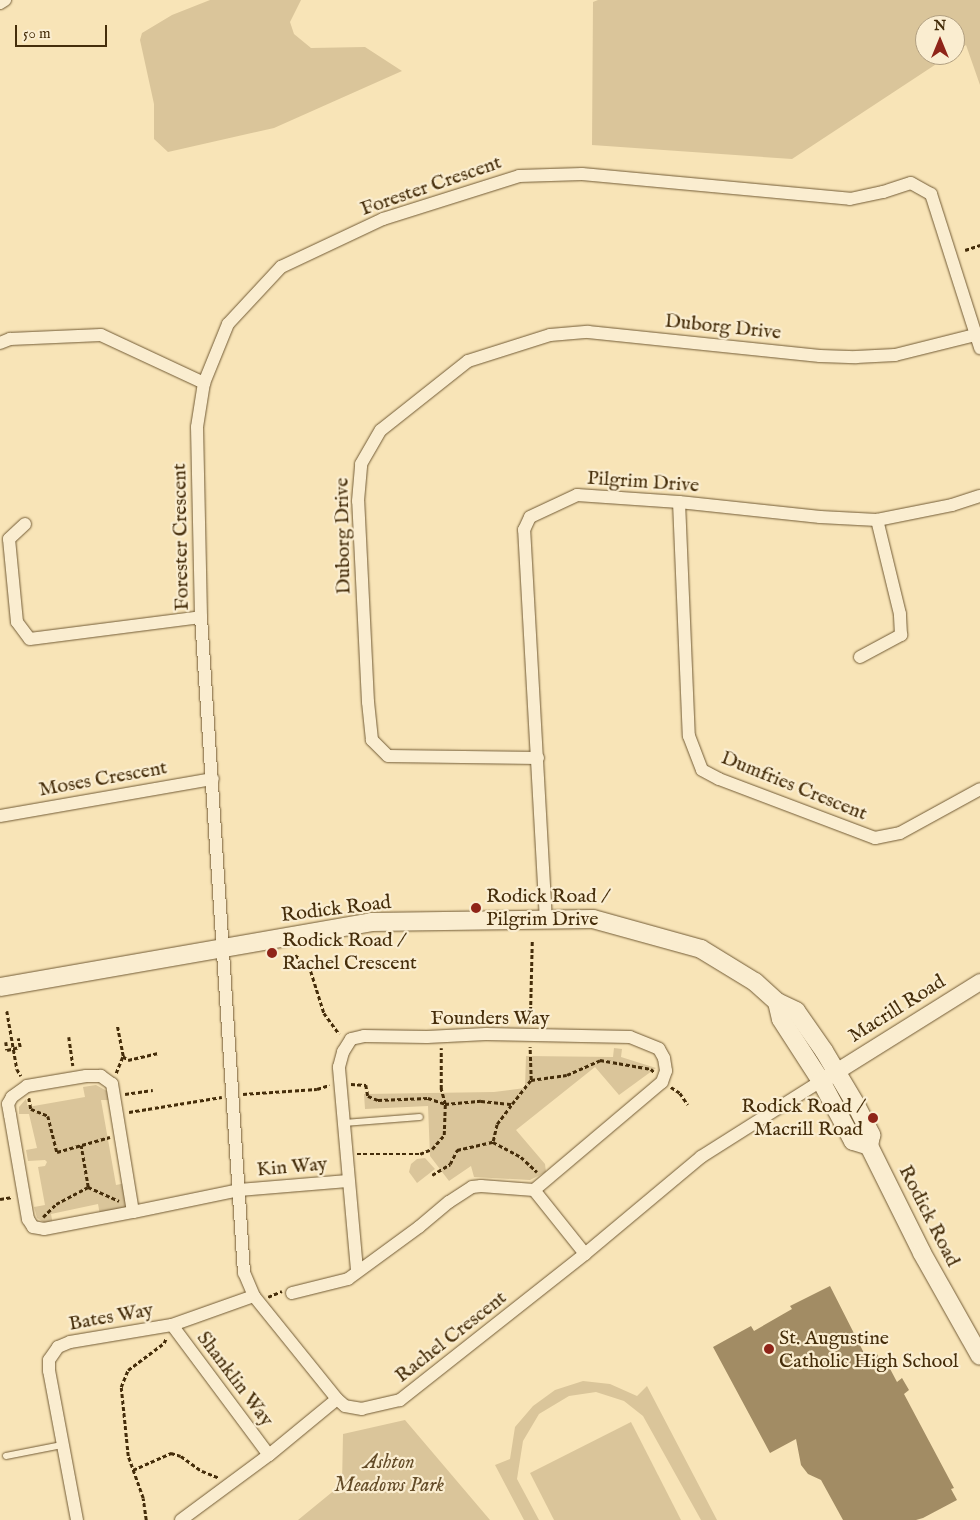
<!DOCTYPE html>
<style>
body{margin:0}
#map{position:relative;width:980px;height:1520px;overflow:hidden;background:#f8e4b7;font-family:"IM FELL English",serif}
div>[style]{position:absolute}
.green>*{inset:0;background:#dac59a}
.building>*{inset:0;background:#a28c64}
.path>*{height:2.5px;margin-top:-1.25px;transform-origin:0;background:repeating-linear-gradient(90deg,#452d0a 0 4px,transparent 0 6.5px)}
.roads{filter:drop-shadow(0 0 1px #725b35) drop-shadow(0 0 1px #725b35)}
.service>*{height:6px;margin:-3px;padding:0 3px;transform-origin:3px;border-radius:3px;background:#faedd0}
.minor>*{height:12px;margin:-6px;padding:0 6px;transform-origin:6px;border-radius:6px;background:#faedd0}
.tertiary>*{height:16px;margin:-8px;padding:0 8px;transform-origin:8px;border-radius:8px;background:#faedd0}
.secondary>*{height:18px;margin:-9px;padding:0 9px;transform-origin:9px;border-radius:9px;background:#faedd0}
.dots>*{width:14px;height:14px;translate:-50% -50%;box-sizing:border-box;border:2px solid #faedd0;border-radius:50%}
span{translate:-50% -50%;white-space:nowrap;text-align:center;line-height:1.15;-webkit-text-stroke:4.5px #faedd0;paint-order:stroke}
.street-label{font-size:20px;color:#452d0a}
.poi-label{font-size:20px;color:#452d0a}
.left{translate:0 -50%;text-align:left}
.right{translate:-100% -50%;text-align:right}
.park-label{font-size:20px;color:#634b27;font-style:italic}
.north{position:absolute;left:915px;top:15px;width:50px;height:50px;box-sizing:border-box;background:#faedd0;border:1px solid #b2a081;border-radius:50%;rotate:0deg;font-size:14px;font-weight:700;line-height:20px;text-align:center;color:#452d0a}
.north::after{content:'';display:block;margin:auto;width:18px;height:22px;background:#8f2418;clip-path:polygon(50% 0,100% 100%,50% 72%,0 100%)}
.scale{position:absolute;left:15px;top:25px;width:92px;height:22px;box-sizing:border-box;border:2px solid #452d0a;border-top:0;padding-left:6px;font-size:15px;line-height:18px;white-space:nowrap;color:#452d0a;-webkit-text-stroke:4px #faedd0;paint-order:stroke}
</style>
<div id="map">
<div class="green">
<div style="clip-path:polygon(210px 0,301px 0,290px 22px,294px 34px,311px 48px,365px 47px,402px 71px,274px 128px,168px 152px,154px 139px,154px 104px,140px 40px,142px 33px,172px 15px)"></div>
<div style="clip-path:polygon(598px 0,980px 0,980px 85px,966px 45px,955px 52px,955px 25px,925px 25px,925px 55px,950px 55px,792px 159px,592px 145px,593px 2px)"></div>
<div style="clip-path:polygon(614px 1048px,622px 1049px,621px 1057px,656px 1068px,619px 1095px,595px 1067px,516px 1130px,545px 1164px,546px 1172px,530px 1180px,474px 1177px,471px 1166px,449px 1181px,430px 1156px,428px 1106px,365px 1109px,364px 1094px,494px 1092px,525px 1088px,526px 1056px,613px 1057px)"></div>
<div style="clip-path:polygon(96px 1085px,107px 1091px,111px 1100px,101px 1100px,116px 1185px,126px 1183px,128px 1209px,100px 1215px,98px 1204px,51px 1214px,53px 1225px,47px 1224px,37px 1218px,34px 1207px,45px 1205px,38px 1167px,45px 1166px,47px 1162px,45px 1160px,28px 1161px,26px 1150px,37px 1148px,29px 1114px,19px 1114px,19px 1107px,26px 1099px,28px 1107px,85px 1097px,83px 1087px)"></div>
<div style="clip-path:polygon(425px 1158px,435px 1169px,417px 1183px,409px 1172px,411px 1164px,417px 1159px)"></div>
<div style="clip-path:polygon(583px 1381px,610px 1384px,637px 1396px,647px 1386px,717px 1520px,701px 1520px,643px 1416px,624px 1401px,596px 1392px,569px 1396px,539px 1414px,523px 1441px,517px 1479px,539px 1520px,524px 1520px,495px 1465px,510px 1459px,515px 1427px,533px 1406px,555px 1390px)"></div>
<div style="clip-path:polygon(405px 1420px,490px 1520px,298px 1520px,342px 1484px,343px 1434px)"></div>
<div style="clip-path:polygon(631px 1422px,681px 1520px,554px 1520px,530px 1473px)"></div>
</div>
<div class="building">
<div style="clip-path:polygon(830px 1286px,867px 1359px,877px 1354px,883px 1365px,887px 1363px,897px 1382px,902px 1378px,909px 1390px,904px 1394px,954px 1488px,951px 1489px,957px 1500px,923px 1518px,916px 1520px,843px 1520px,821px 1480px,808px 1474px,801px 1465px,796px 1439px,770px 1453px,713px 1347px,751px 1326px,754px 1331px,792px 1309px,790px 1306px)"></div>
</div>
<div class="path">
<div style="left:965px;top:250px;width:16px;rotate:-18deg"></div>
<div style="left:295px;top:955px;width:17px;rotate:36deg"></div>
<div style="left:309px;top:965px;width:50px;rotate:72.6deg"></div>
<div style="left:324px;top:1013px;width:26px;rotate:54deg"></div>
<div style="left:7px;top:1011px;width:59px;rotate:80.2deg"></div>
<div style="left:17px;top:1069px;width:8px;rotate:60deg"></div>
<div style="left:530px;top:1024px;width:83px;rotate:-88.6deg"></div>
<div style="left:69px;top:1037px;width:29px;rotate:82deg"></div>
<div style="left:6px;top:1042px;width:8px;rotate:83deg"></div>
<div style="left:7px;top:1050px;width:13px;rotate:-13deg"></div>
<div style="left:20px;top:1047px;width:9px;rotate:-103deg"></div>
<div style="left:123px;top:1056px;width:6px;rotate:39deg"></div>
<div style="left:128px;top:1060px;width:32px;rotate:-13deg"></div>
<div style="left:116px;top:1073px;width:18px;rotate:-68deg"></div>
<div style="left:123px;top:1056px;width:31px;rotate:-101deg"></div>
<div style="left:531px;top:1080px;width:36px;rotate:-8deg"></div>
<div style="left:567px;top:1075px;width:36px;rotate:-24deg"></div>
<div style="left:600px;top:1060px;width:52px;rotate:10deg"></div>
<div style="left:651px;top:1069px;width:4px;rotate:45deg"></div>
<div style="left:351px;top:1084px;width:15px;rotate:4deg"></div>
<div style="left:366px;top:1085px;width:11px;rotate:80deg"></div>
<div style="left:368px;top:1096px;width:11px;rotate:22deg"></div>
<div style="left:378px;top:1100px;width:50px;rotate:-2.3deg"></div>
<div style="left:428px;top:1098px;width:18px;rotate:19deg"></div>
<div style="left:445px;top:1104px;width:36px;rotate:-5deg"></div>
<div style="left:481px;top:1101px;width:31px;rotate:6deg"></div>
<div style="left:512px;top:1104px;width:31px;rotate:-52deg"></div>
<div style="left:531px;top:1080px;width:33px;rotate:-92deg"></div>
<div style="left:671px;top:1087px;width:11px;rotate:34deg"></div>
<div style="left:680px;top:1093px;width:14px;rotate:56deg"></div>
<div style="left:125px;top:1094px;width:28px;rotate:-8deg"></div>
<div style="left:243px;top:1094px;width:74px;rotate:-3.9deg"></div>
<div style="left:317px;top:1089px;width:13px;rotate:-18deg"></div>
<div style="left:29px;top:1098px;width:11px;rotate:80deg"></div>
<div style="left:31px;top:1109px;width:18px;rotate:22deg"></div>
<div style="left:48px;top:1116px;width:37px;rotate:76deg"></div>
<div style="left:57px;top:1152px;width:55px;rotate:-15.8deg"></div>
<div style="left:129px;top:1112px;width:94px;rotate:-9.2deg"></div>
<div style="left:493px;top:1141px;width:17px;rotate:-77deg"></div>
<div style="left:497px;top:1124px;width:25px;rotate:-53deg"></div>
<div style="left:357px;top:1154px;width:63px"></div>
<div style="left:420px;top:1154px;width:13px;rotate:-23deg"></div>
<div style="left:432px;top:1149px;width:18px;rotate:-49deg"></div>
<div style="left:444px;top:1135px;width:31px;rotate:-88deg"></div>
<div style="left:445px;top:1104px;width:16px;rotate:-105deg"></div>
<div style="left:441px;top:1089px;width:41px;rotate:-90deg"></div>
<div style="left:432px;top:1175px;width:21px;rotate:-31deg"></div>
<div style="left:450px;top:1164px;width:16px;rotate:-63deg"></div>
<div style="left:457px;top:1150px;width:37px;rotate:-13deg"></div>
<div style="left:493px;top:1142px;width:32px;rotate:28deg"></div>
<div style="left:521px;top:1157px;width:22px;rotate:43deg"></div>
<div style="left:88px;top:1187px;width:34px;rotate:24deg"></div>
<div style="left:0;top:1199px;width:13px;rotate:-9deg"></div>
<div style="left:43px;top:1217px;width:18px;rotate:-45deg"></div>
<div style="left:56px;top:1204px;width:36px;rotate:-28deg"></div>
<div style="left:88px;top:1187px;width:42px;rotate:-99.7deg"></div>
<div style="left:268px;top:1297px;width:15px;rotate:-23deg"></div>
<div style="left:133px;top:1470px;width:42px;rotate:-24.1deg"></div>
<div style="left:171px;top:1453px;width:10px;rotate:17deg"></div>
<div style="left:181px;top:1456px;width:26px;rotate:36deg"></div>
<div style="left:202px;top:1471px;width:18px;rotate:22deg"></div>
<div style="left:146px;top:1520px;width:22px;rotate:-98deg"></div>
<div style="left:143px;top:1498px;width:45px;rotate:-109.7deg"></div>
<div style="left:128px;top:1456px;width:69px;rotate:-95.8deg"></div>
<div style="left:121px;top:1387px;width:18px;rotate:-68deg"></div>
<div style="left:128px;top:1370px;width:45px;rotate:-36.9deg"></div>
<div style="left:164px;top:1343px;width:5px;rotate:-68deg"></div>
</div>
<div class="roads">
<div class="service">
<div style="left:344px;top:1123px;width:76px;rotate:-4.5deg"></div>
<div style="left:6px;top:1456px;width:57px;rotate:-11.1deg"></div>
</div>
<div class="minor">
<div style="left:0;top:3px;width:6px;rotate:-31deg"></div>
<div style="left:0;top:343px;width:11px;rotate:-22deg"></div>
<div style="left:10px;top:339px;width:91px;rotate:-2.5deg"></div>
<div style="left:101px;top:335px;width:114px;rotate:25deg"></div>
<div style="left:679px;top:502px;width:234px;rotate:87.6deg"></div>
<div style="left:689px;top:736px;width:36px;rotate:69deg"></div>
<div style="left:702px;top:770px;width:19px;rotate:28deg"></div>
<div style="left:719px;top:779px;width:167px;rotate:20.7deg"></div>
<div style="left:875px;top:838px;width:25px;rotate:-11deg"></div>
<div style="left:900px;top:833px;width:91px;rotate:-28.8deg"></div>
<div style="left:25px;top:524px;width:22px;rotate:137deg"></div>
<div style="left:9px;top:539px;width:83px;rotate:84.5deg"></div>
<div style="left:17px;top:622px;width:21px;rotate:53deg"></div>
<div style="left:30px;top:639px;width:172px;rotate:-7.3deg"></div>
<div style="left:860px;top:657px;width:47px;rotate:-28.2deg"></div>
<div style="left:901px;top:635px;width:21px;rotate:-93deg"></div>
<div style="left:900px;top:614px;width:97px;rotate:-103.7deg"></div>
<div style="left:538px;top:758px;width:150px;rotate:-179.2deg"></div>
<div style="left:388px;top:756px;width:23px;rotate:-135deg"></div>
<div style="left:372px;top:740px;width:38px;rotate:-96deg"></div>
<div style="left:368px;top:702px;width:201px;rotate:-92.8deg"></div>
<div style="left:358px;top:501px;width:37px;rotate:-85deg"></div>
<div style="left:361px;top:464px;width:39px;rotate:-60deg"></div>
<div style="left:381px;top:430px;width:111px;rotate:-38.4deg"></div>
<div style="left:468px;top:361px;width:86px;rotate:-17.6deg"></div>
<div style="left:550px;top:335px;width:38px;rotate:-5deg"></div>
<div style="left:588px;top:332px;width:233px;rotate:5.9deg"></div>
<div style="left:820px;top:356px;width:36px;rotate:2deg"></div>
<div style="left:856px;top:357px;width:39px;rotate:-3deg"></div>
<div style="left:895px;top:355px;width:82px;rotate:-14deg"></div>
<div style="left:0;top:816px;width:216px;rotate:-9.9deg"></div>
<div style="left:546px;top:921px;width:392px;rotate:-93.2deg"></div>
<div style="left:524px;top:530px;width:14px;rotate:-65deg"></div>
<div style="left:530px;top:517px;width:52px;rotate:-25.1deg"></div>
<div style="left:577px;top:495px;width:102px;rotate:3.9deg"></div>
<div style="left:679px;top:502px;width:142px;rotate:6.1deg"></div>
<div style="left:820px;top:517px;width:57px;rotate:3deg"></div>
<div style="left:877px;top:520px;width:76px;rotate:-11.3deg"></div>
<div style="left:952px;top:505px;width:29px;rotate:-18deg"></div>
<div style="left:821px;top:1081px;width:142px;rotate:147.7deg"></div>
<div style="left:701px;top:1157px;width:151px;rotate:140.1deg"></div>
<div style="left:585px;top:1254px;width:236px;rotate:141.7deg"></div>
<div style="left:400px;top:1400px;width:39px;rotate:167deg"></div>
<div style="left:362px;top:1409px;width:17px;rotate:-170deg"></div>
<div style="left:345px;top:1406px;width:11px;rotate:-139deg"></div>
<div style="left:337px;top:1399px;width:132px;rotate:-128.9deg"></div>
<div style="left:254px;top:1296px;width:25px;rotate:-113deg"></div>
<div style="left:244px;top:1273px;width:657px;rotate:-93.75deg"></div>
<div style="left:201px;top:617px;width:190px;rotate:-91.2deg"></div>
<div style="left:197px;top:427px;width:45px;rotate:-81deg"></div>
<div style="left:204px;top:383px;width:64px;rotate:-67.9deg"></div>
<div style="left:228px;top:324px;width:78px;rotate:-47.1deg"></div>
<div style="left:281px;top:267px;width:113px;rotate:-25.2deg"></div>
<div style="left:383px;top:219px;width:143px;rotate:-17.5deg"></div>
<div style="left:519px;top:176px;width:63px;rotate:-1.8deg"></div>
<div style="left:582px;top:174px;width:269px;rotate:5.3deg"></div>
<div style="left:850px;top:199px;width:34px;rotate:-12deg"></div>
<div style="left:883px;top:192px;width:29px;rotate:-18deg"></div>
<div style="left:911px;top:183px;width:23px;rotate:29deg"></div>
<div style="left:931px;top:194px;width:162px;rotate:72.3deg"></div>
<div style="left:133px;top:1212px;width:130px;rotate:-99.3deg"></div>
<div style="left:112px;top:1084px;width:14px;rotate:-144deg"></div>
<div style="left:101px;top:1076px;width:15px;rotate:180deg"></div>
<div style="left:86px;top:1076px;width:60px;rotate:170.4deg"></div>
<div style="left:27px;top:1086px;width:19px;rotate:144deg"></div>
<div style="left:12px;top:1097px;width:8px;rotate:120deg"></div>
<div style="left:8px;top:1104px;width:11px;rotate:80deg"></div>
<div style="left:10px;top:1115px;width:106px;rotate:80.2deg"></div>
<div style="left:28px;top:1219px;width:9px;rotate:58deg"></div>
<div style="left:33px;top:1227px;width:11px;rotate:10deg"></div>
<div style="left:44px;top:1229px;width:91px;rotate:-10.8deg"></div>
<div style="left:133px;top:1212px;width:108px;rotate:-11.7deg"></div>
<div style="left:239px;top:1190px;width:109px;rotate:-4.7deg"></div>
<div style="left:357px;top:1270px;width:204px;rotate:-95.1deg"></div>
<div style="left:339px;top:1067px;width:16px;rotate:-75deg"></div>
<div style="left:343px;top:1052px;width:15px;rotate:-58deg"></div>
<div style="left:351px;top:1039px;width:13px;rotate:-13deg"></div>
<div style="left:364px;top:1036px;width:63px;rotate:0.9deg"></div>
<div style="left:427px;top:1037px;width:59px;rotate:-2.9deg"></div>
<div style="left:486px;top:1034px;width:144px;rotate:1.2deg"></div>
<div style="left:630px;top:1037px;width:31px;rotate:22deg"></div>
<div style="left:659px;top:1049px;width:10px;rotate:61deg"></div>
<div style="left:664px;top:1058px;width:13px;rotate:81deg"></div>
<div style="left:666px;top:1071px;width:12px;rotate:110deg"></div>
<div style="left:662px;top:1082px;width:167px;rotate:139.8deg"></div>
<div style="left:292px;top:1293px;width:58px;rotate:-14deg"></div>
<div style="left:348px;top:1279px;width:88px;rotate:-36.2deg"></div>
<div style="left:419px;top:1227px;width:39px;rotate:-40deg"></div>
<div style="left:449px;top:1202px;width:27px;rotate:-33deg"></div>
<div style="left:472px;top:1187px;width:9px;rotate:-6deg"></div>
<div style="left:481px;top:1186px;width:53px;rotate:4.3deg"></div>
<div style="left:534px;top:1190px;width:82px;rotate:51.4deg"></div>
<div style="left:172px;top:1325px;width:162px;rotate:53.3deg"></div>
<div style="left:77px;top:1520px;width:152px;rotate:-100.6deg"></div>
<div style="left:49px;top:1371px;width:11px;rotate:-90deg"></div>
<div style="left:49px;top:1360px;width:16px;rotate:-55deg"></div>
<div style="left:58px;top:1347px;width:13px;rotate:-23deg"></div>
<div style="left:70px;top:1342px;width:103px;rotate:-9.5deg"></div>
<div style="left:172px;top:1325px;width:87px;rotate:-19.5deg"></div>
<div style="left:181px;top:1520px;width:109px;rotate:-36.5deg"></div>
<div style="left:269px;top:1455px;width:88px;rotate:-39.5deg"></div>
</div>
<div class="tertiary">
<div style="left:825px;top:1079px;width:183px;rotate:-32deg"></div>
</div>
<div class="secondary">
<div style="left:0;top:987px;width:377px;rotate:-9.9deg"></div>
<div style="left:371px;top:922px;width:222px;rotate:-0.8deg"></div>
<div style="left:593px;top:919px;width:112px;rotate:15.5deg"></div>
<div style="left:701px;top:949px;width:63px;rotate:31.4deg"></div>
<div style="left:755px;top:982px;width:30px;rotate:42deg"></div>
<div style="left:777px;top:1002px;width:21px;rotate:25deg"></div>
<div style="left:796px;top:1011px;width:49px;rotate:55deg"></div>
<div style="left:824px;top:1051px;width:63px;rotate:59.3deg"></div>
<div style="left:856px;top:1105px;width:34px;rotate:63deg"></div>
<div style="left:871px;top:1135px;width:11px;rotate:100deg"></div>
<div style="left:869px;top:1146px;width:119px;rotate:63.6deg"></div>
<div style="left:922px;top:1253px;width:118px;rotate:60.6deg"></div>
<div style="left:777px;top:1002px;width:17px;rotate:77deg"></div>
<div style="left:781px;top:1019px;width:74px;rotate:57.2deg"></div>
<div style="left:821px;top:1081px;width:68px;rotate:61.9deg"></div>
<div style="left:853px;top:1141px;width:17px;rotate:17deg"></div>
</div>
</div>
<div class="dots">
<div style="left:476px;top:908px;background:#8f2418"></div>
<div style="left:272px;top:953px;background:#8f2418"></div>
<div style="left:873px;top:1118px;background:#8f2418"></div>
<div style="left:769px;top:1349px;background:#8f2418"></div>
</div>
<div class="street-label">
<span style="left:431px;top:186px;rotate:-19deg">Forester Crescent</span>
<span style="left:723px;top:327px;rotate:6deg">Duborg Drive</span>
<span style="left:643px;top:482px;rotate:4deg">Pilgrim Drive</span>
<span style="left:343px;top:536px;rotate:-91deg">Duborg Drive</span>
<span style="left:181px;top:537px;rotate:-91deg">Forester Crescent</span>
<span style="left:103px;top:779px;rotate:-10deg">Moses Crescent</span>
<span style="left:794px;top:786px;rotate:22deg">Dumfries Crescent</span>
<span style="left:336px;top:909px;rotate:-7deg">Rodick Road</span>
<span style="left:897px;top:1009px;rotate:-32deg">Macrill Road</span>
<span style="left:490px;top:1018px">Founders Way</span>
<span style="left:292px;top:1167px;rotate:-5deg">Kin Way</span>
<span style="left:929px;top:1216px;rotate:63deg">Rodick Road</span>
<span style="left:111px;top:1317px;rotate:-10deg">Bates Way</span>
<span style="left:451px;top:1337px;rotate:-38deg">Rachel Crescent</span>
<span style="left:235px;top:1379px;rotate:53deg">Shanklin Way</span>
</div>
<div class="poi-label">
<span class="left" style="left:486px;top:908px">Rodick Road /<br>Pilgrim Drive</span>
<span class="left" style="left:282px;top:952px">Rodick Road /<br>Rachel Crescent</span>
<span class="right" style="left:863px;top:1118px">Rodick Road /<br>Macrill Road</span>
<span class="left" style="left:779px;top:1350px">St. Augustine<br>Catholic High School</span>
</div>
<div class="park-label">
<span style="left:389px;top:1474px">Ashton<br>Meadows Park</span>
</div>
<div class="north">N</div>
<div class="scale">50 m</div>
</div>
